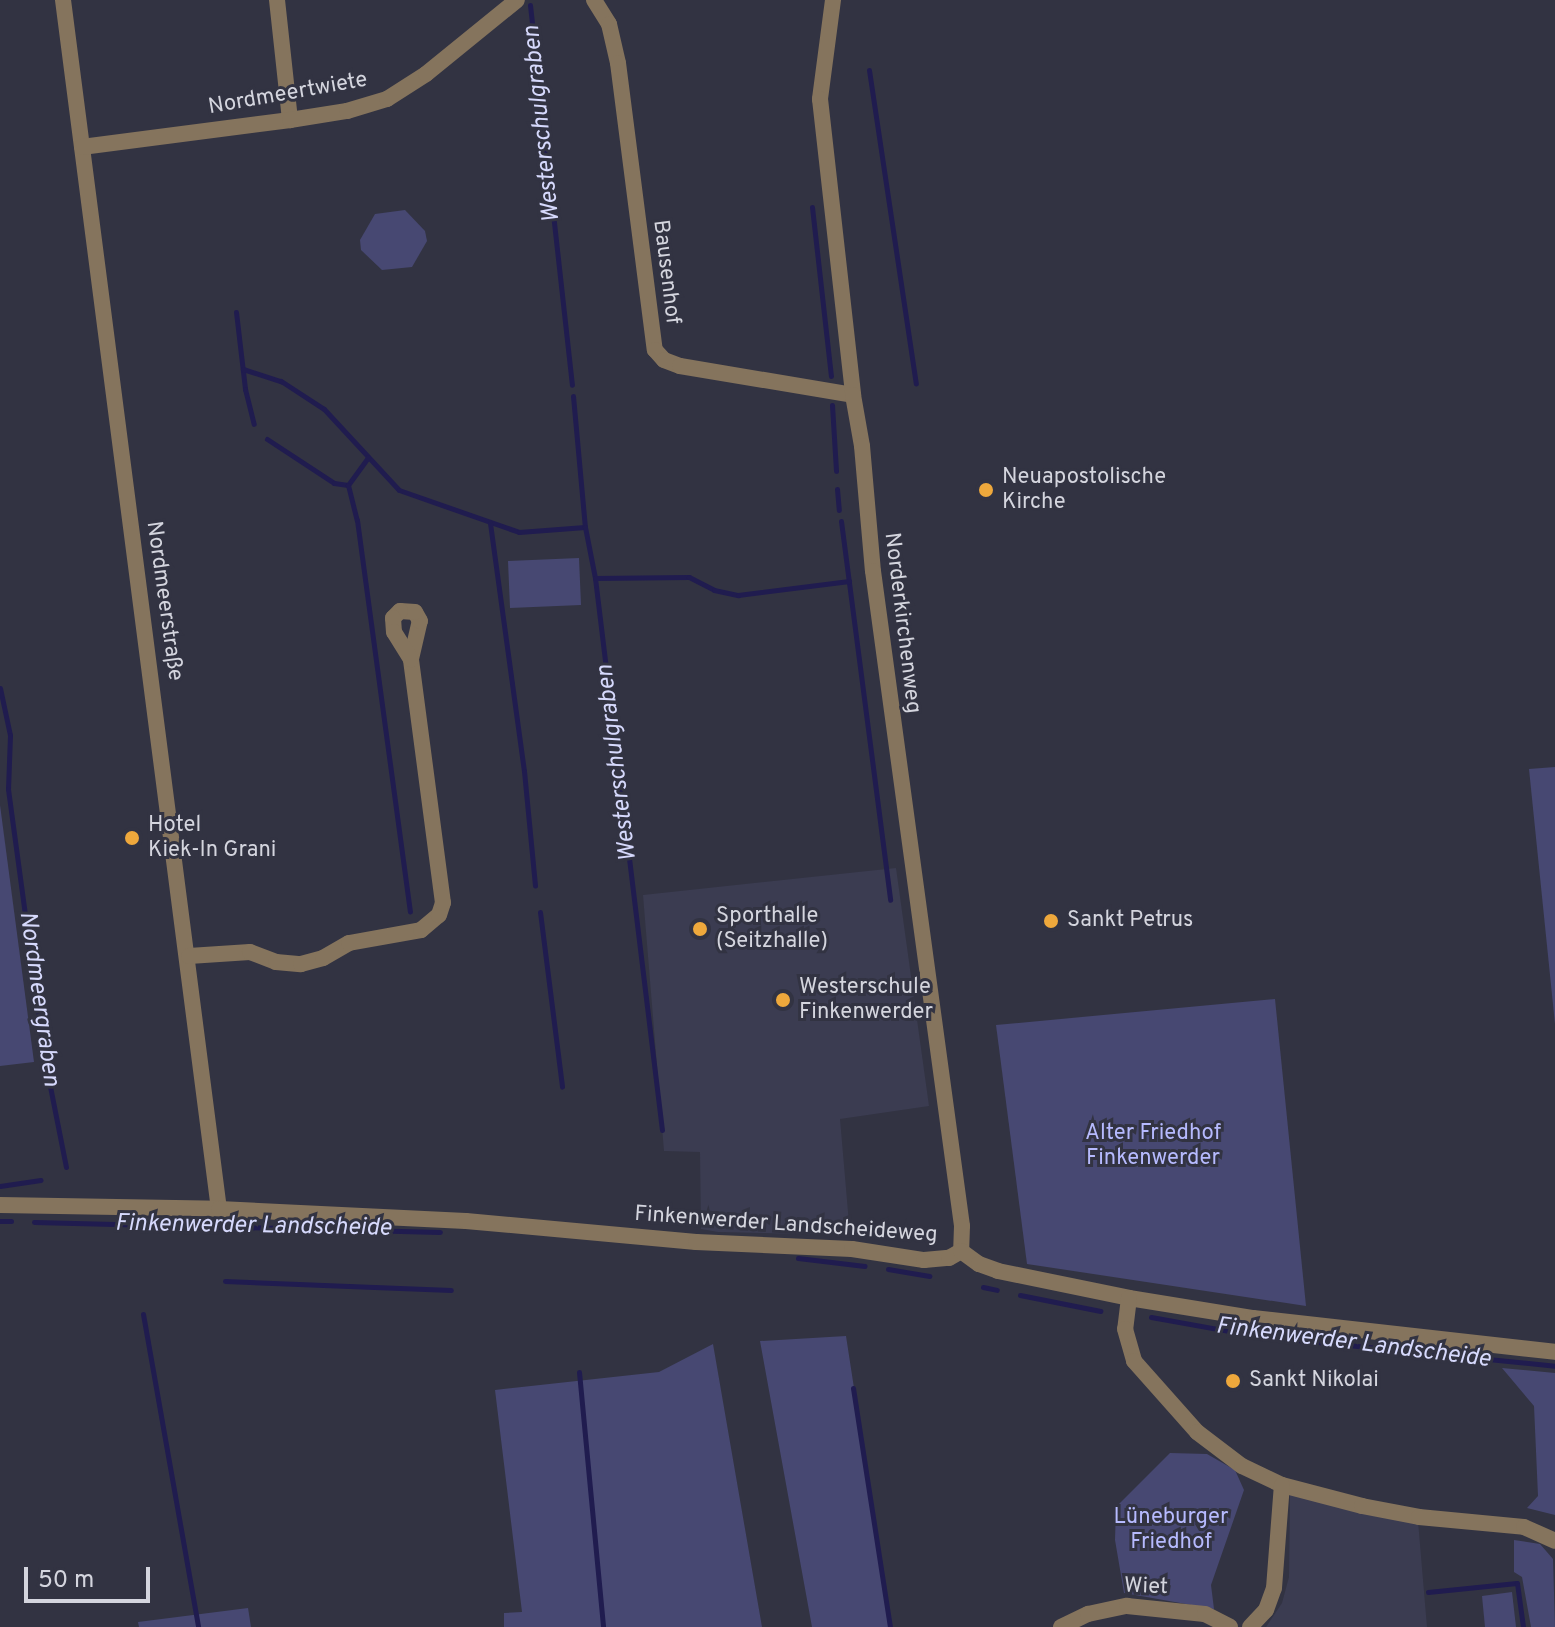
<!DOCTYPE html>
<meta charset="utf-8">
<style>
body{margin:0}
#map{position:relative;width:1555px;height:1627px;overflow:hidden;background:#323342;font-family:Overpass,sans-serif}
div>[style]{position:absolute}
.built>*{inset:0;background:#3b3c51}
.green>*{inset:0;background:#474872}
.stream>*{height:5px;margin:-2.5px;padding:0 2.5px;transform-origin:2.5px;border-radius:2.5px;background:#201c4f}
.street>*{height:16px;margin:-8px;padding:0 8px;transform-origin:8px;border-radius:8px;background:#85745d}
.dots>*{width:22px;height:22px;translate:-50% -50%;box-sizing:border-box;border:4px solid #323342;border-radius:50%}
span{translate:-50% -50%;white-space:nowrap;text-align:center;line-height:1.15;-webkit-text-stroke:6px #323342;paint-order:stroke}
.street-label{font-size:22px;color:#d4d5de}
.poi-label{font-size:22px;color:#d4d5de}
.left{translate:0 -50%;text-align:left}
.park-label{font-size:22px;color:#b6bafe}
.water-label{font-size:24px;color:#d6d9fc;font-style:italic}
.scale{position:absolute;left:24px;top:1567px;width:126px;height:36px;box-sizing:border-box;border:4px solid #d4d5de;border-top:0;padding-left:10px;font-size:24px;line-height:28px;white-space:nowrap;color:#d4d5de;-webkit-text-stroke:6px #323342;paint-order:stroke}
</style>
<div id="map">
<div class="built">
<div style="clip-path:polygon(896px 868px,929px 1106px,840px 1119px,850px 1235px,718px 1232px,701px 1229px,700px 1152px,664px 1151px,643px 895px)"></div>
<div style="clip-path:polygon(1290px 1494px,1418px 1521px,1427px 1627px,1266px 1627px,1282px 1603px,1289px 1577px)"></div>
</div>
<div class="green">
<div style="clip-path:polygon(405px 210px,425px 231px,427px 241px,412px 267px,382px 270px,361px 250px,360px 240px,375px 214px)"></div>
<div style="clip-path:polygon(579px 558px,581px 605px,510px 608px,508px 561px)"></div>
<div style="clip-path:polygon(1555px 767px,1555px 1024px,1529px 769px)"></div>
<div style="clip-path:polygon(0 805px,34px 1062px,0 1066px)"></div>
<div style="clip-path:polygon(1275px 999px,1306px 1306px,1027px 1264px,996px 1025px)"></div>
<div style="clip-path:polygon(846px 1336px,862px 1440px,891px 1627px,812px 1627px,760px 1341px)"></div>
<div style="clip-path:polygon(713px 1344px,762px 1627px,504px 1627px,504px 1613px,522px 1612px,495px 1390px,659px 1372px)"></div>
<div style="clip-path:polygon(1502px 1368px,1555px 1373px,1555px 1515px,1527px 1508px,1538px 1496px,1534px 1406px)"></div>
<div style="clip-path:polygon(1170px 1453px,1207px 1454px,1235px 1470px,1244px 1490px,1211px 1585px,1214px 1609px,1124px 1593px,1115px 1540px,1116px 1507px)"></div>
<div style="clip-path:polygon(1514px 1540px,1540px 1544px,1553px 1559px,1555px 1627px,1531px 1627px,1522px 1577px,1514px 1572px)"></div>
<div style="clip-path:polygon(1512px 1592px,1516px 1627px,1485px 1627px,1482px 1596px)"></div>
<div style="clip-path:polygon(248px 1608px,251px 1627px,139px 1627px,138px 1622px)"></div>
</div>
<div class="stream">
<div style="left:530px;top:5px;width:382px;rotate:83.7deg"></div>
<div style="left:869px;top:70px;width:317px;rotate:81.5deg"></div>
<div style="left:812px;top:207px;width:170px;rotate:83.6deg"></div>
<div style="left:236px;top:312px;width:78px;rotate:83.3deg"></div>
<div style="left:245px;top:389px;width:36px;rotate:76deg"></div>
<div style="left:243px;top:369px;width:40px;rotate:18deg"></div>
<div style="left:281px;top:381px;width:51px;rotate:33.1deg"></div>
<div style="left:324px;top:409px;width:110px;rotate:47.2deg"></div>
<div style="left:399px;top:490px;width:127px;rotate:19.3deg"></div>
<div style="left:519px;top:532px;width:66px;rotate:-4.3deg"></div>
<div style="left:573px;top:396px;width:132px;rotate:84.8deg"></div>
<div style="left:585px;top:527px;width:52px;rotate:78.9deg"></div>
<div style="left:595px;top:578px;width:556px;rotate:83.08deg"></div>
<div style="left:832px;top:405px;width:66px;rotate:86.5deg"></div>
<div style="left:267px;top:439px;width:80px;rotate:33.3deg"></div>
<div style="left:334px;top:483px;width:14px;rotate:8deg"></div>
<div style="left:348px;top:485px;width:34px;rotate:-54deg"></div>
<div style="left:348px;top:485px;width:36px;rotate:76deg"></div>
<div style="left:357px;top:520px;width:395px;rotate:82.3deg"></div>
<div style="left:837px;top:489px;width:21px;rotate:85deg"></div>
<div style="left:841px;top:521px;width:382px;rotate:82.6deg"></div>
<div style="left:490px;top:523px;width:250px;rotate:82.2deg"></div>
<div style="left:524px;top:771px;width:115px;rotate:84.5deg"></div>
<div style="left:595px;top:578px;width:94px;rotate:-0.6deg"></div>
<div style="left:689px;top:577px;width:28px;rotate:27deg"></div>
<div style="left:714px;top:590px;width:25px;rotate:12deg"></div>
<div style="left:738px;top:595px;width:112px;rotate:-7.2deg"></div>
<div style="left:0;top:688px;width:48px;rotate:78deg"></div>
<div style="left:10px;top:735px;width:54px;rotate:92.1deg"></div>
<div style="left:8px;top:789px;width:275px;rotate:82.3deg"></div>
<div style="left:45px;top:1061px;width:108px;rotate:78.8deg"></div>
<div style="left:540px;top:912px;width:176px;rotate:82.8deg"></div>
<div style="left:0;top:1186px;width:41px;rotate:-8.3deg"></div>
<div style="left:0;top:1221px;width:11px"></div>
<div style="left:34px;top:1222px;width:406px;rotate:1.4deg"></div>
<div style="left:798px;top:1258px;width:67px;rotate:6.8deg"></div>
<div style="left:888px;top:1269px;width:42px;rotate:9.7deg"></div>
<div style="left:225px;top:1281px;width:226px;rotate:2.3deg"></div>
<div style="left:983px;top:1287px;width:14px;rotate:12deg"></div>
<div style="left:1020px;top:1295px;width:82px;rotate:11.3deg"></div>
<div style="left:143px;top:1314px;width:318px;rotate:80deg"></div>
<div style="left:1151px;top:1317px;width:108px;rotate:10.2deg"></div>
<div style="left:1257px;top:1336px;width:300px;rotate:5.7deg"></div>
<div style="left:579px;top:1372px;width:256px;rotate:84.6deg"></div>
<div style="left:853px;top:1388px;width:242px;rotate:81.2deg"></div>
<div style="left:1428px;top:1592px;width:89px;rotate:-5.8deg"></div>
<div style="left:1517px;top:1583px;width:44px;rotate:82.2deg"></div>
</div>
<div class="street">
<div style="left:63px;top:0;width:1219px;rotate:82.65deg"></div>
<div style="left:277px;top:0;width:121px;rotate:83.8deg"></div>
<div style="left:594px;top:0;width:28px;rotate:58deg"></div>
<div style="left:609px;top:24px;width:40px;rotate:77deg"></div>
<div style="left:618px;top:63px;width:289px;rotate:82.7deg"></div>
<div style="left:655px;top:350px;width:13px;rotate:48deg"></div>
<div style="left:664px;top:360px;width:17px;rotate:21deg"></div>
<div style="left:680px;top:366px;width:175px;rotate:9.5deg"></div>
<div style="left:833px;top:0;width:100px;rotate:97.5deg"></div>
<div style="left:820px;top:99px;width:298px;rotate:83.6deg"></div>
<div style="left:853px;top:395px;width:52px;rotate:80deg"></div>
<div style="left:862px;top:446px;width:125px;rotate:85deg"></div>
<div style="left:873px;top:571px;width:661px;rotate:82.26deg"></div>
<div style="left:962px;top:1226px;width:25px;rotate:92deg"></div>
<div style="left:82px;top:147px;width:210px;rotate:-7.4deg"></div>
<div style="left:290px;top:120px;width:58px;rotate:-9deg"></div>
<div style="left:347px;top:111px;width:42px;rotate:-16.7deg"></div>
<div style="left:387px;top:99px;width:46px;rotate:-32.7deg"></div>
<div style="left:426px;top:74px;width:117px;rotate:-39.1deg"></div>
<div style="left:189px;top:956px;width:61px;rotate:-3.8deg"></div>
<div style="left:250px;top:952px;width:28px;rotate:21deg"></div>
<div style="left:276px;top:962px;width:25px;rotate:5deg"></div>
<div style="left:301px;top:964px;width:23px;rotate:-15deg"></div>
<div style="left:323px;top:958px;width:30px;rotate:-30deg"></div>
<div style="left:349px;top:943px;width:73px;rotate:-10.2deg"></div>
<div style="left:421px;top:930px;width:23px;rotate:-40deg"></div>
<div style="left:439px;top:915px;width:13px;rotate:-72deg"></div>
<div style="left:443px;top:903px;width:246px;rotate:-97.5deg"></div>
<div style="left:411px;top:659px;width:39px;rotate:-77deg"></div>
<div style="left:420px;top:621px;width:10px;rotate:-119deg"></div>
<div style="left:415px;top:612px;width:15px;rotate:-176deg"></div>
<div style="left:400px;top:611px;width:10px;rotate:135deg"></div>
<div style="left:393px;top:618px;width:14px;rotate:86deg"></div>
<div style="left:394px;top:632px;width:32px;rotate:58deg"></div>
<div style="left:0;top:1205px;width:219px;rotate:1deg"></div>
<div style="left:219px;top:1209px;width:247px;rotate:2.8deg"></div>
<div style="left:466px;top:1221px;width:231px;rotate:5.2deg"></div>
<div style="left:696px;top:1242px;width:156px;rotate:2.6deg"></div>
<div style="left:852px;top:1249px;width:73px;rotate:8.7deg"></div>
<div style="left:924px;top:1260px;width:25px;rotate:-5deg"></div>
<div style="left:949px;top:1258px;width:14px;rotate:-30deg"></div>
<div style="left:961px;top:1251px;width:22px;rotate:36deg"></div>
<div style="left:979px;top:1264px;width:20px;rotate:20deg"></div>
<div style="left:998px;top:1271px;width:134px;rotate:11.6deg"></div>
<div style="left:1129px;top:1298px;width:126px;rotate:9.2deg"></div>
<div style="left:1253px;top:1318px;width:304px;rotate:6.4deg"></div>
<div style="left:1129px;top:1298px;width:31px;rotate:97deg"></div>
<div style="left:1125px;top:1329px;width:33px;rotate:74deg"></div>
<div style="left:1134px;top:1361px;width:95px;rotate:48.4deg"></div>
<div style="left:1197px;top:1432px;width:56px;rotate:37.1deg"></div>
<div style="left:1242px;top:1466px;width:44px;rotate:25.4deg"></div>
<div style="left:1282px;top:1485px;width:83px;rotate:14.7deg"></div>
<div style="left:1362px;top:1506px;width:58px;rotate:10.9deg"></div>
<div style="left:1419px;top:1517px;width:105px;rotate:5.4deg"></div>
<div style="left:1524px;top:1527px;width:34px;rotate:24deg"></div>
<div style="left:1061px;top:1627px;width:30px;rotate:-26deg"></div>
<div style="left:1088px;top:1614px;width:40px;rotate:-12deg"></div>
<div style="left:1127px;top:1606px;width:78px;rotate:5.9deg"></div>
<div style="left:1205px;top:1614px;width:28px;rotate:27deg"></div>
<div style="left:1250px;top:1627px;width:23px;rotate:-47deg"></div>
<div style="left:1266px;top:1610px;width:23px;rotate:-70deg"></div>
<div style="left:1274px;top:1588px;width:103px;rotate:-85.6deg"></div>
</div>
<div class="dots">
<div style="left:986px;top:490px;background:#eea83c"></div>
<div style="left:132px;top:838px;background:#eea83c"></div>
<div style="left:1051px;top:921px;background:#eea83c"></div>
<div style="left:700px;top:929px;background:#eea83c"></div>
<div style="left:783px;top:1000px;background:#eea83c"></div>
<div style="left:1233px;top:1381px;background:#eea83c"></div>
</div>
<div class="street-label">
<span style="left:288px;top:94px;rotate:-10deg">Nordmeertwiete</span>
<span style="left:666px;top:272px;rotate:83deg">Bausenhof</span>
<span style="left:164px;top:601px;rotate:82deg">Nordmeerstraße</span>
<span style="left:902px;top:623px;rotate:83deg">Norderkirchenweg</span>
<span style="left:786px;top:1225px;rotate:4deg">Finkenwerder Landscheideweg</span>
<span style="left:1146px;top:1587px;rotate:2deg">Wiet</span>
</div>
<div class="poi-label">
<span class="left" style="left:1002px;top:490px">Neuapostolische<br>Kirche</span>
<span class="left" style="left:148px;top:838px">Hotel<br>Kiek-In Grani</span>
<span class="left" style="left:716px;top:929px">Sporthalle<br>(Seitzhalle)</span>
<span class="left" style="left:1067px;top:921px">Sankt Petrus</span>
<span class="left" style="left:799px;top:1000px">Westerschule<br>Finkenwerder</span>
<span class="left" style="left:1249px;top:1381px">Sankt Nikolai</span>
</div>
<div class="park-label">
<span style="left:1153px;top:1146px">Alter Friedhof<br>Finkenwerder</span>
<span style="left:1171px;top:1530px">Lüneburger<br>Friedhof</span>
</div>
<div class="water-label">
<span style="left:543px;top:124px;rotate:-96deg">Westerschulgraben</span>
<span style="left:618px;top:763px;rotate:-97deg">Westerschulgraben</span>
<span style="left:38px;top:999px;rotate:82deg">Nordmeergraben</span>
<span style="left:253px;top:1227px;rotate:1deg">Finkenwerder Landscheide</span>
<span style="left:1353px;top:1344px;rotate:7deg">Finkenwerder Landscheide</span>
</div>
<div class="scale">50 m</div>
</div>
